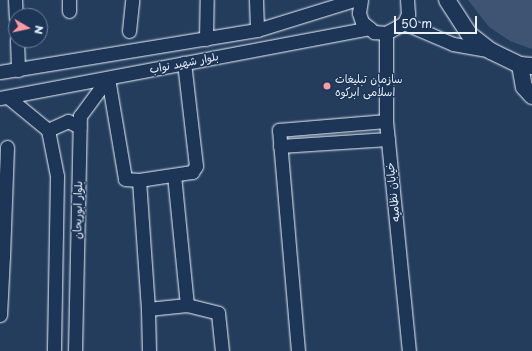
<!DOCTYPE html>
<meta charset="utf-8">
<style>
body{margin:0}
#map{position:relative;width:532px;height:351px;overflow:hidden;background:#253d5d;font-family:"Playpen Sans","Playpen Sans Arabic",sans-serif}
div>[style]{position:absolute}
.green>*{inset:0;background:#3e5472}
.roads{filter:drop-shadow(0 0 1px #e8f1f8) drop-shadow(0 0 1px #e8f1f8)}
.minor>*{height:13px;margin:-6.5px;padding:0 6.5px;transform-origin:6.5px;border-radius:6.5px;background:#1d3557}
.major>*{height:16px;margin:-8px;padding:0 8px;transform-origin:8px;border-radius:8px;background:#1d3557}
.dots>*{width:11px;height:11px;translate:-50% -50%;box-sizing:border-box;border:2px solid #1d3557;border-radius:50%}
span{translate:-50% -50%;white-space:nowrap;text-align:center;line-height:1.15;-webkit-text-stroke:3px #1d3557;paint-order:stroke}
.street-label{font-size:11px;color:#e8f1f8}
.poi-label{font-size:11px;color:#e8f1f8}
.left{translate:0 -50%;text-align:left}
.north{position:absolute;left:8px;top:8px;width:40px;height:40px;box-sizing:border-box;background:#1d3557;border:1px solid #6e8097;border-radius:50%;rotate:99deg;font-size:11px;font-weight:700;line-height:16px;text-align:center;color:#e8f1f8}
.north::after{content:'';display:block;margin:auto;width:14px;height:18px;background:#ff9aa2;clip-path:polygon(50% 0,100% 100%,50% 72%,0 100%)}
.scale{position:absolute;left:394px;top:16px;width:83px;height:18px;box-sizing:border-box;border:2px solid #e8f1f8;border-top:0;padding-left:5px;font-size:12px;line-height:14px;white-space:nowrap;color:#e8f1f8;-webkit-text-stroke:3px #1d3557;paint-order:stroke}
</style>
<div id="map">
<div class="green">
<div style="clip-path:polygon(468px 0,532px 0,532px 49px,510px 41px,489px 27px)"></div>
</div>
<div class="roads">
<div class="minor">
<div style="left:15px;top:0;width:18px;rotate:87deg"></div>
<div style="left:69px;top:0;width:11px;rotate:90deg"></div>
<div style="left:256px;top:0;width:30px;rotate:88deg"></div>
<div style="left:361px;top:0;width:13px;rotate:99deg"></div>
<div style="left:359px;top:13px;width:9px;rotate:72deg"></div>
<div style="left:362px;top:22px;width:16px;rotate:40deg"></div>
<div style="left:374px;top:32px;width:12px;rotate:5deg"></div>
<div style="left:386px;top:33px;width:21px;rotate:-29deg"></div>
<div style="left:404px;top:23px;width:10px;rotate:-66deg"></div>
<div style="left:408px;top:14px;width:14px;rotate:-94deg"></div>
<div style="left:404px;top:23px;width:53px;rotate:23.2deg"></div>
<div style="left:453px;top:44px;width:39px;rotate:10deg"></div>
<div style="left:129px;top:31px;width:31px;rotate:-84deg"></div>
<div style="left:386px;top:33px;width:88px;rotate:90deg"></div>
<div style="left:386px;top:121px;width:231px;rotate:84.3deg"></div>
<div style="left:206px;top:39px;width:39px;rotate:-89deg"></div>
<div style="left:17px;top:40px;width:30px;rotate:88deg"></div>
<div style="left:0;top:72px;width:260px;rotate:-9.3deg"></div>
<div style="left:257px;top:30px;width:102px;rotate:-17.2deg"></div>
<div style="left:108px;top:78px;width:102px;rotate:80.4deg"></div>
<div style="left:125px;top:179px;width:14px;rotate:4deg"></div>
<div style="left:139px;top:180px;width:54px;rotate:-8.6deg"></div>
<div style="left:192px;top:172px;width:7px;rotate:-56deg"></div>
<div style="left:196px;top:166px;width:104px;rotate:-96.6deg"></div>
<div style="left:0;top:98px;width:376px;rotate:-10.7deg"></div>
<div style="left:9px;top:98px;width:50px;rotate:39.4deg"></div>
<div style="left:48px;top:130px;width:47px;rotate:78.9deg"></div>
<div style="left:57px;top:176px;width:175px;rotate:91deg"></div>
<div style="left:48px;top:130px;width:22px;rotate:-24deg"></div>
<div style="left:68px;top:121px;width:13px;rotate:27deg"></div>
<div style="left:280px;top:146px;width:108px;rotate:-3.7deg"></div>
<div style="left:174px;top:175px;width:131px;rotate:84.3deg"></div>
<div style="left:187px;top:305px;width:32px;rotate:14deg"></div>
<div style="left:218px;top:313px;width:38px;rotate:84deg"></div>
<div style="left:139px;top:180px;width:129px;rotate:86deg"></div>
<div style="left:0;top:256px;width:3px"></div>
<div style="left:3px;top:256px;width:59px;rotate:92.9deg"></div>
<div style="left:3px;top:256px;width:109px;rotate:-87.9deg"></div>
<div style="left:75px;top:351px;width:235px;rotate:-88.8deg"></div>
<div style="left:80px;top:116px;width:47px;rotate:-53.6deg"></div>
<div style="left:149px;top:351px;width:42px;rotate:-91.4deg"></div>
<div style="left:148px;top:309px;width:39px;rotate:-6deg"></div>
<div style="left:298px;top:351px;width:222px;rotate:-94.9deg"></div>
<div style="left:279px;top:130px;width:107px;rotate:-4.8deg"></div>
</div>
<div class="major">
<div style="left:447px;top:0;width:40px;rotate:57.1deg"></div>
<div style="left:469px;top:34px;width:28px;rotate:38deg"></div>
<div style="left:491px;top:51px;width:32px;rotate:26deg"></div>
<div style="left:520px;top:65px;width:12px;rotate:5deg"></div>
<div style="left:520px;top:65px;width:22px;rotate:80deg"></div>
<div style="left:524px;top:87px;width:12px;rotate:48deg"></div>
</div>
</div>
<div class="dots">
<div style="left:327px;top:86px;background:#ff9aa2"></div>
</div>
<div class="street-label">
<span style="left:184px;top:63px;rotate:-11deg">بلوار شهید نواب</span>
<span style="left:393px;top:192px;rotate:-96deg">خیابان نظامیه</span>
<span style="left:78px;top:210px;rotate:-89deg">بلوار ابوریحان</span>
</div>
<div class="poi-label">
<span class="left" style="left:335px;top:86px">سازمان تبلیغات<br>اسلامی ابرکوه</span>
</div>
<div class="north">N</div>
<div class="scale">50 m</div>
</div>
